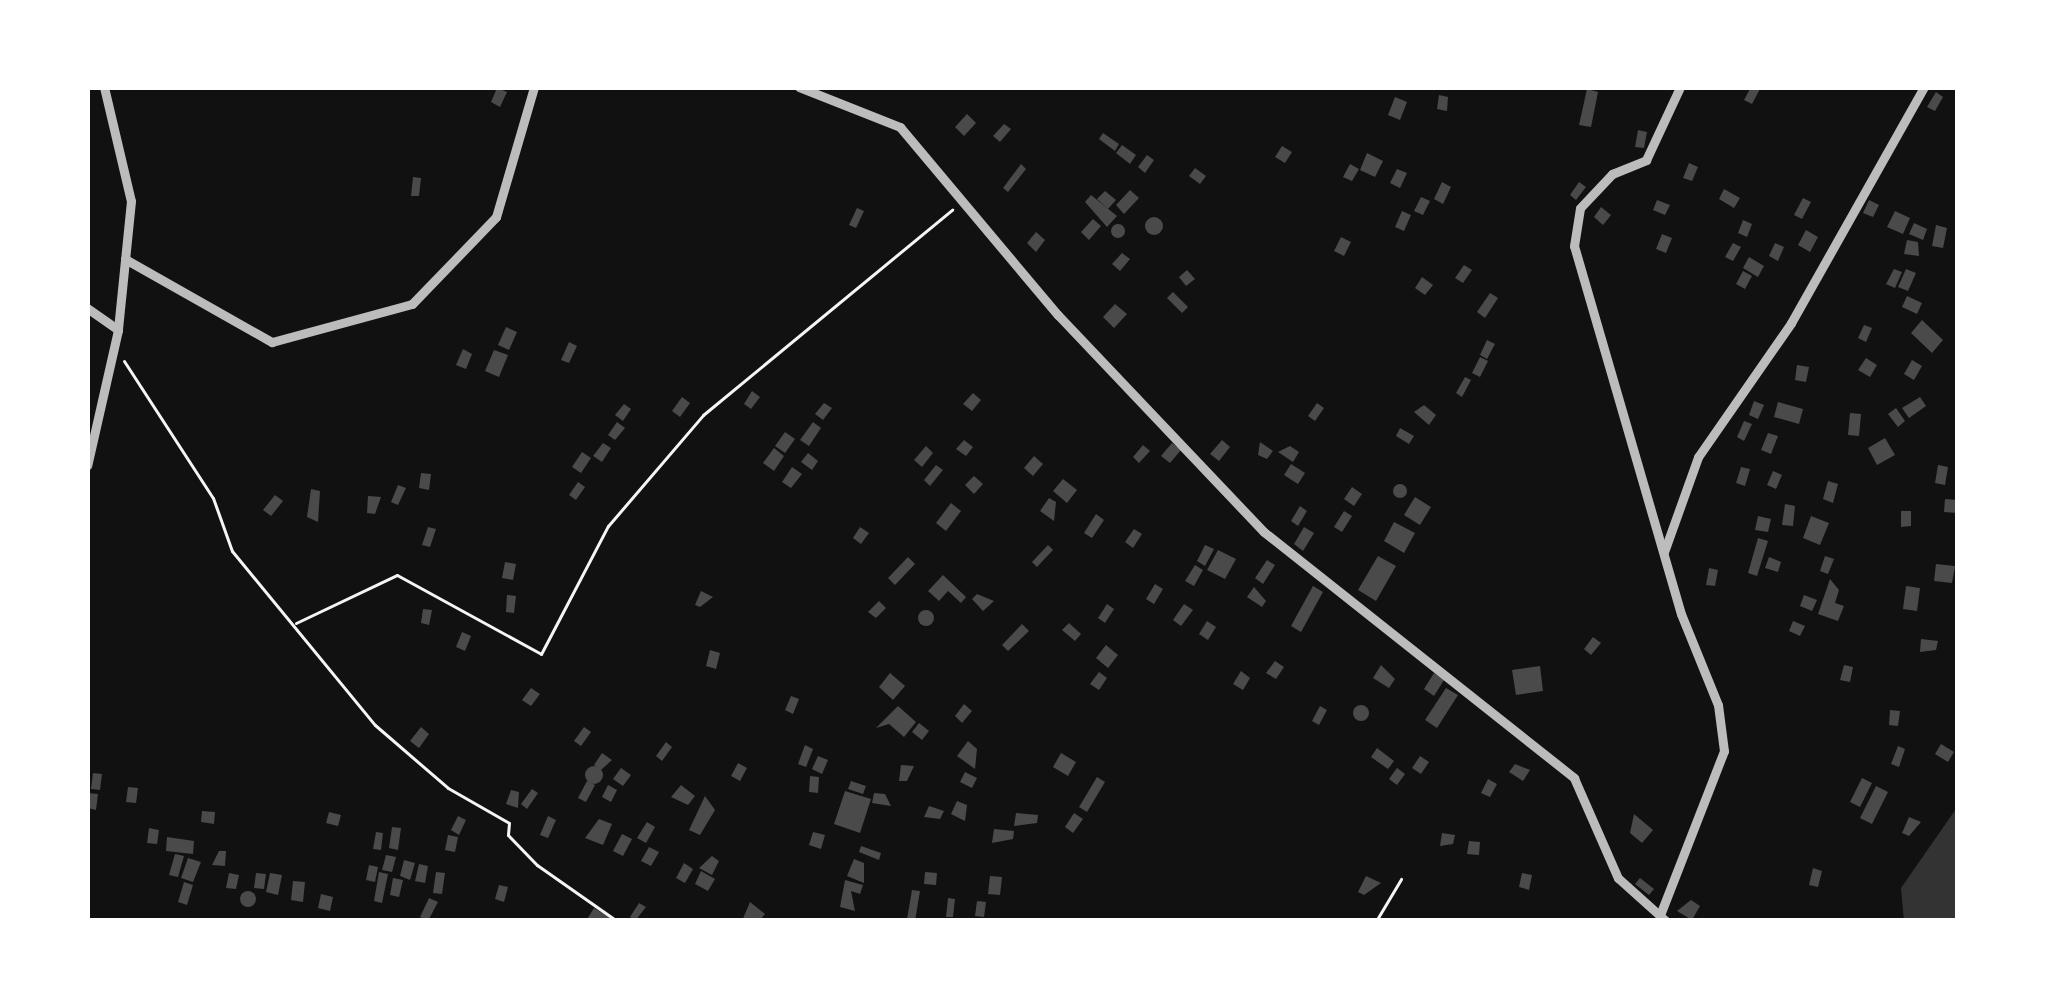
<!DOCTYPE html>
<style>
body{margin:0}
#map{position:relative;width:2045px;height:1008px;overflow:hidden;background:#111;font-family:"Roboto Condensed",sans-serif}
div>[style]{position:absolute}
.water>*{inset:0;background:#333}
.building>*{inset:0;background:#4a4a4a}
.round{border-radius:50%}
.path>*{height:3px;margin:-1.5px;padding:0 1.5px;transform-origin:1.5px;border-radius:1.5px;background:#f5f5f5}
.minor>*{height:9px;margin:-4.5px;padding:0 4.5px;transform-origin:4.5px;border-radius:4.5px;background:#bcbcbc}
span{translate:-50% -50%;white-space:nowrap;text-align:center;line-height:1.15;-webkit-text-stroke:12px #fff;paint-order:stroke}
.frame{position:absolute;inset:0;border:90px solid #fff;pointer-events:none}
</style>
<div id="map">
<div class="water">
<div style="clip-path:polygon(1958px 806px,1958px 921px,1904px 921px,1901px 888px)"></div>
</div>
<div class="building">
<div style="clip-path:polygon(1751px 87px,1761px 87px,1752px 104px,1744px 100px)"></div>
<div style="clip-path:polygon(497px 88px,507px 92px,500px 107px,491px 102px)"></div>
<div style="clip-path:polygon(1587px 89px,1598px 92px,1591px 127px,1579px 125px)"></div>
<div style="clip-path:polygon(1936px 92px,1943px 97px,1935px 111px,1927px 107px)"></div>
<div style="clip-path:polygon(1439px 95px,1448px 97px,1447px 111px,1437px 109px)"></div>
<div style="clip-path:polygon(1395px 97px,1407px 102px,1400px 120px,1388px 115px)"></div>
<div style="clip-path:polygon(967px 114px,976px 123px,964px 136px,955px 127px)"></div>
<div style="clip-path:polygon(1004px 124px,1011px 129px,1000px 142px,993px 136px)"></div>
<div style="clip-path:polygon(1638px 130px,1647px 132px,1644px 148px,1635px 147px)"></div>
<div style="clip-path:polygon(1103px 133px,1119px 144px,1115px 151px,1099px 139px)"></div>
<div style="clip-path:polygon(1122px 145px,1136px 155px,1130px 164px,1116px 153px)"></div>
<div style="clip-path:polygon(1282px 146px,1292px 152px,1285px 163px,1275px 157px)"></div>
<div style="clip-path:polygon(1367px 153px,1383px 161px,1375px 177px,1360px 170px)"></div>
<div style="clip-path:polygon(1147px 155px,1154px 160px,1145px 173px,1138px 167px)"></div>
<div style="clip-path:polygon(1689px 163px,1698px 167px,1692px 181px,1683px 178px)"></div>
<div style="clip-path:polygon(1021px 164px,1026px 169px,1008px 192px,1003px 188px)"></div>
<div style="clip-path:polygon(1350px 164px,1359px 169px,1352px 181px,1343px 177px)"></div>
<div style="clip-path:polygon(1195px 168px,1206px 176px,1200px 184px,1189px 176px)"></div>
<div style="clip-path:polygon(1397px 169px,1407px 173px,1400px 188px,1390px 183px)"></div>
<div style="clip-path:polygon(413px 177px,421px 178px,419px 196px,411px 196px)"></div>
<div style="clip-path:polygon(1442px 182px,1451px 187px,1443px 204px,1434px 199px)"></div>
<div style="clip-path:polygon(1579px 182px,1586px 187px,1576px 200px,1570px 195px)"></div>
<div style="clip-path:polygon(1724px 189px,1740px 198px,1734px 208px,1719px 199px)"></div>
<div style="clip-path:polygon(1130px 190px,1139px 198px,1124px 214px,1116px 205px)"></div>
<div style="clip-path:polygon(1105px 191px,1116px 200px,1108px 209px,1097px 199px)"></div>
<div style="clip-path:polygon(1091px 195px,1117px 216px,1107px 227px,1085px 202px)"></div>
<div style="clip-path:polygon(1421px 197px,1430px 201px,1423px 215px,1414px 211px)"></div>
<div style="clip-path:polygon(1803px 198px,1811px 202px,1802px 219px,1794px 215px)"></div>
<div style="clip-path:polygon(1657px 200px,1670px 205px,1665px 215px,1653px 210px)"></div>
<div style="clip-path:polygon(1869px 200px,1879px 205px,1873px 217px,1863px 213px)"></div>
<div style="clip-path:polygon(1601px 207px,1611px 215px,1603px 225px,1594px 217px)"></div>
<div style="clip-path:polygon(857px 208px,864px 211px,856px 228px,849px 225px)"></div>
<div style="clip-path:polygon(1402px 211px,1411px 215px,1404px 231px,1395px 227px)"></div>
<div style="clip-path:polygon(1895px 211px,1910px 218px,1903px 234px,1887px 227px)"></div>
<div class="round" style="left:1145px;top:217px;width:18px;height:18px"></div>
<div style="clip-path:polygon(1093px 219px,1101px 226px,1089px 240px,1081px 232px)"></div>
<div style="clip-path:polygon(1743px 220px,1752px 224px,1747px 237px,1738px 233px)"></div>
<div style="clip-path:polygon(1914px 223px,1927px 229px,1923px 240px,1909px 234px)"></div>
<div class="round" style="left:1111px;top:224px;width:14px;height:14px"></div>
<div style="clip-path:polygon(1936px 225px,1947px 228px,1943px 248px,1932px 246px)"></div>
<div style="clip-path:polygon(1806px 230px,1818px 237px,1810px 252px,1798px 245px)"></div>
<div style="clip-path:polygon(1036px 232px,1045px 240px,1036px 252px,1027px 243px)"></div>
<div style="clip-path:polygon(1662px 234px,1672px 238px,1666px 253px,1656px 249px)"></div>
<div style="clip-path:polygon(1341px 237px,1351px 242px,1344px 256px,1334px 251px)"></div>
<div style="clip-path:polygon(1907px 240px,1918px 242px,1919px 256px,1904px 254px)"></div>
<div style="clip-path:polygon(1733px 243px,1741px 247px,1733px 261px,1725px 257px)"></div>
<div style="clip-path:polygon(1775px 243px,1784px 247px,1778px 261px,1769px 256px)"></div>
<div style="clip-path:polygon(1122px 253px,1130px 259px,1120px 271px,1112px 264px)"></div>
<div style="clip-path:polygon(1749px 257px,1764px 266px,1758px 277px,1743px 268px)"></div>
<div style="clip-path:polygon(1464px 265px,1472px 270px,1463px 283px,1455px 278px)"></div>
<div style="clip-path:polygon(1894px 269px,1902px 272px,1895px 288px,1886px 284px)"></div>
<div style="clip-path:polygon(1906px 269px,1916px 273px,1908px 291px,1898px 287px)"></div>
<div style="clip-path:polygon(1187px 270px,1195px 279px,1186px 286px,1179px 277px)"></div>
<div style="clip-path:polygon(1743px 271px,1752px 276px,1745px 289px,1736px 284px)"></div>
<div style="clip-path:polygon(1422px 277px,1433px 285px,1425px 295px,1415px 288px)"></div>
<div style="clip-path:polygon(1173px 292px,1188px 307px,1182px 313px,1167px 298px)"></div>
<div style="clip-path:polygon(1490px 293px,1498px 298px,1485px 318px,1477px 312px)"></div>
<div style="clip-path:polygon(1907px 296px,1922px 303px,1917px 314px,1902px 307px)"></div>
<div style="clip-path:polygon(1115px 304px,1127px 314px,1114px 328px,1103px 317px)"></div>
<div style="clip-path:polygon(1922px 320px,1943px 340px,1932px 353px,1911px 333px)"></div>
<div style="clip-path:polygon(1864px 325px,1872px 328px,1866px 342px,1858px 338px)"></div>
<div style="clip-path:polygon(506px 327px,517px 332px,509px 350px,498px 345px)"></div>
<div style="clip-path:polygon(1487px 340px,1495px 344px,1487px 359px,1480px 355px)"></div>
<div style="clip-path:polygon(569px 342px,577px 346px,569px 363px,561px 360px)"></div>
<div style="clip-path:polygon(463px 349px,472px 354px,466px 369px,456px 365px)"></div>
<div style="clip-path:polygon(494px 350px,508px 355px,499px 377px,485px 371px)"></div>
<div style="clip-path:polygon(1480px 357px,1488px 361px,1480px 377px,1472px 373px)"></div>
<div style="clip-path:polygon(1866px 358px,1877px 365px,1870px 377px,1858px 370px)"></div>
<div style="clip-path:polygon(1912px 360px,1922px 366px,1914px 380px,1904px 374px)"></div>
<div style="clip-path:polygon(1797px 365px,1809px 367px,1806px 382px,1795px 380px)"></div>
<div style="clip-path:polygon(1465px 377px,1471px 380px,1462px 397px,1456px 393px)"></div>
<div style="clip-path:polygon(752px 391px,760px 397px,751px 409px,744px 404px)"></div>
<div style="clip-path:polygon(973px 393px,981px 400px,972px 411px,963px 404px)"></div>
<div style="clip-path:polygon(682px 397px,690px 403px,680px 417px,672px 411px)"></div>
<div style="clip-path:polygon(1920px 397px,1926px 406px,1909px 418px,1902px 408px)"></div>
<div style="clip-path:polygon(1754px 401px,1764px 405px,1758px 419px,1749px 415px)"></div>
<div style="clip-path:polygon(1778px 402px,1803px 409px,1799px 424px,1774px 417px)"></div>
<div style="clip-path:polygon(824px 403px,832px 408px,823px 420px,815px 414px)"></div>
<div style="clip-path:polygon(1317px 403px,1324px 408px,1315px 421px,1308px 416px)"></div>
<div style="clip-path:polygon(624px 404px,631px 409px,623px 421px,615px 415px)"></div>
<div style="clip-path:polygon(1424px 405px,1436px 415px,1429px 425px,1414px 412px)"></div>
<div style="clip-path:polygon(1896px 408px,1905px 421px,1898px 427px,1888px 414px)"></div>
<div style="clip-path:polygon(1850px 413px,1861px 414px,1859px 436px,1848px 435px)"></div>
<div style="clip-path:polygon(1744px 421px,1752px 424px,1744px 441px,1737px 437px)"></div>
<div style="clip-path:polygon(617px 422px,625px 428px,615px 440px,608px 435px)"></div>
<div style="clip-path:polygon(813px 422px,821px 428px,809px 446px,800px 440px)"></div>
<div style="clip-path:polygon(1400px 428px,1414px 436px,1409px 444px,1396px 436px)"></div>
<div style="clip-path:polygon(785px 432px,795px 439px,785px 453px,775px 446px)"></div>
<div style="clip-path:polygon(1768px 433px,1778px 436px,1771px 454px,1761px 450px)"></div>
<div style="clip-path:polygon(1885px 438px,1895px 455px,1877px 465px,1868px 448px)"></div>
<div style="clip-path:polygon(964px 440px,973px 447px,966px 456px,956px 449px)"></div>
<div style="clip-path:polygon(1222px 440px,1230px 447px,1219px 461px,1210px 454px)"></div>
<div style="clip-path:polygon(1260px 442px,1273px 451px,1267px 459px,1258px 455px)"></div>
<div style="clip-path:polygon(603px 443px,611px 448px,602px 462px,593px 456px)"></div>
<div style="clip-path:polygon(1172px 443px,1181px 450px,1170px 463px,1161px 456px)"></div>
<div style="clip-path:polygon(1143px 445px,1150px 451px,1139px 463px,1133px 457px)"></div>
<div style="clip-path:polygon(926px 446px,933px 453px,922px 467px,914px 460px)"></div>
<div style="clip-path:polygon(1290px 446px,1299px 452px,1293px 462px,1278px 452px)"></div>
<div style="clip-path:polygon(774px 448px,784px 456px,774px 471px,763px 463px)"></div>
<div style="clip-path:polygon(582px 452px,591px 458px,581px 473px,572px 467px)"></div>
<div style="clip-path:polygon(808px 453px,818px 461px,812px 470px,801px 462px)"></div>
<div style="clip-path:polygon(1034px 456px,1043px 464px,1033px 476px,1024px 468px)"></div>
<div style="clip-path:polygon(1291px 464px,1305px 473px,1298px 484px,1284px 475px)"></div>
<div style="clip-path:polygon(936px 465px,943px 470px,930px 486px,924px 480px)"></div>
<div style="clip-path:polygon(1938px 465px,1948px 467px,1945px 485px,1935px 483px)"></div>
<div style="clip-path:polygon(792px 467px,802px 474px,791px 488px,782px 482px)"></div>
<div style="clip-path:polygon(1741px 467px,1750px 469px,1745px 486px,1736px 483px)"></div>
<div style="clip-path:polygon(1773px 471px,1782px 475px,1776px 489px,1767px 485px)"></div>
<div style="clip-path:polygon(421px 473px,431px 474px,429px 490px,419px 488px)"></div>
<div style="clip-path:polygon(974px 476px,983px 484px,974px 494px,965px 485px)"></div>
<div style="clip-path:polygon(1063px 479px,1077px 490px,1067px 503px,1053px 491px)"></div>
<div style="clip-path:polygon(1828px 481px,1838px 484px,1833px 503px,1823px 499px)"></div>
<div style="clip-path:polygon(578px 482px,585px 487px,576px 500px,569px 495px)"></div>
<div class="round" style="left:1393px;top:484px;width:14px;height:14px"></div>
<div style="clip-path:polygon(398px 485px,406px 488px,398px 505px,391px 502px)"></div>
<div style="clip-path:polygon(1352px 487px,1362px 494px,1354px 506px,1344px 499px)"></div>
<div style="clip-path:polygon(311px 489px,320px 491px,318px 522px,307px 517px)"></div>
<div style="clip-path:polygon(275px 495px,283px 501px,271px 516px,263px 510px)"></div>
<div style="clip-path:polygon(368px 496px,381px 497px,375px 514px,367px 513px)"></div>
<div style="clip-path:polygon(1415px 497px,1431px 507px,1420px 525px,1404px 515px)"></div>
<div style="clip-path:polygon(1049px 498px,1056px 502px,1054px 521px,1040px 511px)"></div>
<div style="clip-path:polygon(1945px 499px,1958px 500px,1958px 513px,1944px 512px)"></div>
<div style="clip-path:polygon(951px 503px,961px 511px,946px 531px,936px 523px)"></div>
<div style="clip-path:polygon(1785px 504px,1795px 506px,1793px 526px,1782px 525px)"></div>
<div style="clip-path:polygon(1300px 506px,1307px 511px,1298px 526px,1291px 521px)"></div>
<div style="clip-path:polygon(1344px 511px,1352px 516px,1342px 532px,1334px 527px)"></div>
<div style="clip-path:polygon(1901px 511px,1911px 511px,1911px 526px,1901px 527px)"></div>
<div style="clip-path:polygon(1096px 514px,1104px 520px,1092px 538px,1084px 533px)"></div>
<div style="clip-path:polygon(1758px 516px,1771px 519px,1768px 532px,1755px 530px)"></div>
<div style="clip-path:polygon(1811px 516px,1829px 523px,1820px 545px,1803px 538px)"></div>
<div style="clip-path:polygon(1394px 522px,1415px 533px,1404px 553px,1384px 541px)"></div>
<div style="clip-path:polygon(428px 527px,436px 529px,430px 547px,422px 545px)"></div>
<div style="clip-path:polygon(860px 527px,869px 533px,861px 544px,853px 538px)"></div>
<div style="clip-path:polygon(1304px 527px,1314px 533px,1303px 551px,1294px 544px)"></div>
<div style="clip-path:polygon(1134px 529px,1142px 534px,1133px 548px,1125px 542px)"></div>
<div style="clip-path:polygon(1758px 538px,1768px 541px,1757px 576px,1748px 573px)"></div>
<div style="clip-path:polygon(1048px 545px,1053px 550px,1037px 567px,1032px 562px)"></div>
<div style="clip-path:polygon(1205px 545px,1214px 549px,1205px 566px,1197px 561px)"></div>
<div style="clip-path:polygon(1218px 550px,1236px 559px,1225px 579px,1207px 570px)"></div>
<div style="clip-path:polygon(1378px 556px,1396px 566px,1376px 601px,1358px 590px)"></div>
<div style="clip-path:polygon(1825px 556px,1834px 559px,1828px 574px,1820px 571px)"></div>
<div style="clip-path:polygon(908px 557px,915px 564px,895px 585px,888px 578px)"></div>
<div style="clip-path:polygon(1769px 557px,1781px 562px,1778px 572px,1765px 568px)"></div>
<div style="clip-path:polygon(1267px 560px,1275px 565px,1263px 584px,1255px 578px)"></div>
<div style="clip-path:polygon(505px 562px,516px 564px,513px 580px,502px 578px)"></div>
<div style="clip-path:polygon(1936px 564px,1955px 566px,1952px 583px,1934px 581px)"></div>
<div style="clip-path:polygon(1195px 565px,1203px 570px,1194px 586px,1185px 581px)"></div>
<div style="clip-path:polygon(1709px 568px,1718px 570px,1715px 586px,1706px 585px)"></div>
<div style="clip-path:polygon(943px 575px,966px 597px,961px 603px,948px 591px,939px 601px,928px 591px)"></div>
<div style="clip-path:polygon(1830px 579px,1839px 590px,1835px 603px,1844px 606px,1838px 621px,1818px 614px)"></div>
<div style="clip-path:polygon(1155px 584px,1163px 589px,1154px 604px,1146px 599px)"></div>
<div style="clip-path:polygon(1313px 586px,1323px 592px,1301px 632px,1291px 626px)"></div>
<div style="clip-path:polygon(1906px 586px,1920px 588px,1917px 611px,1903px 609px)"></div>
<div style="clip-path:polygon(1254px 587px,1266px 601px,1262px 607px,1247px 597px)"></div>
<div style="clip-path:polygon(701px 591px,713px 597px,700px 607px,695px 605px)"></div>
<div style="clip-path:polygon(977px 594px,994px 601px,983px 611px,972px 599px)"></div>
<div style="clip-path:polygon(507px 595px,516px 596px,514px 613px,506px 612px)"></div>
<div style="clip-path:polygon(1804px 595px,1817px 600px,1812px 611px,1800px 606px)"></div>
<div style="clip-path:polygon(879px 601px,886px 608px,876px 618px,868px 612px)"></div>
<div style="clip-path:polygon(1107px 604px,1114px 609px,1105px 623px,1098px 618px)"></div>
<div style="clip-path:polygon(1184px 604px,1193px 610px,1181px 626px,1173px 620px)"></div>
<div style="clip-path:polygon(423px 609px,432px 610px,429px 625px,421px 623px)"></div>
<div class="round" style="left:918px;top:610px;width:16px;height:16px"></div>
<div style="clip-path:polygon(1207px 621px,1216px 627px,1208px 640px,1199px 634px)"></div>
<div style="clip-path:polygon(1793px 621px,1805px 626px,1800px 636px,1789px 631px)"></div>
<div style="clip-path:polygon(1069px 623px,1081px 634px,1075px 641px,1062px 630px)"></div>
<div style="clip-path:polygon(1022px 624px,1029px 631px,1008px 651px,1002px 645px)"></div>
<div style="clip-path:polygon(462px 632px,471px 636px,465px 651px,456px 647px)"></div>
<div style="clip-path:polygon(1593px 637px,1601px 643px,1591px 655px,1584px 649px)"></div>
<div style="clip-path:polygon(1921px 639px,1938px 641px,1936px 650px,1920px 652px)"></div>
<div style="clip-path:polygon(1106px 645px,1118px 655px,1108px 668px,1096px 658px)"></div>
<div style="clip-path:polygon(710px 650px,720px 653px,716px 669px,706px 666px)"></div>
<div style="clip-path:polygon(1275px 661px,1284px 667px,1276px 679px,1266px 673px)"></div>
<div style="clip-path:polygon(1381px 665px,1395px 679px,1389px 688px,1373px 678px)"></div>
<div style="clip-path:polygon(1844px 665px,1853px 667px,1850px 682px,1840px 680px)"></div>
<div style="clip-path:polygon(1540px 666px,1543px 691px,1516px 695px,1512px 670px)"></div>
<div style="clip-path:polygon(1241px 671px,1250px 678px,1243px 690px,1233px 684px)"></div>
<div style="clip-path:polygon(1099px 672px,1107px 678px,1099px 690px,1090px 684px)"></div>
<div style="clip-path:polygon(890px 673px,905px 686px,893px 700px,879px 687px)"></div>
<div style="clip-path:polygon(1434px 673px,1444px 680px,1434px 696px,1424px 689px)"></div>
<div style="clip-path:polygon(531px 688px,540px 694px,531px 706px,522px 700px)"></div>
<div style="clip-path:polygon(1446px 688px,1458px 695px,1437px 728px,1425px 720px)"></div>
<div style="clip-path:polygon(791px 696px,799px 699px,793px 714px,785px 710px)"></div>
<div style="clip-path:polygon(964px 704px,972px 711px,962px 723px,955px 716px)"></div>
<div class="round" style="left:1353px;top:705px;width:16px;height:16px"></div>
<div style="clip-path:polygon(898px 706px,916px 722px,904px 737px,889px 724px,876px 728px)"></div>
<div style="clip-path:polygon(1320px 706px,1327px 710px,1319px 725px,1312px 721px)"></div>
<div style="clip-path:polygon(1890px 710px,1900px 711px,1898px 726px,1889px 725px)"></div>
<div style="clip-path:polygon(919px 723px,929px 731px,922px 740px,912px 732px)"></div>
<div style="clip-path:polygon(421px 727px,429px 734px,419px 748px,410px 741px)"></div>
<div style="clip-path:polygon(584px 727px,591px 732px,581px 746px,574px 741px)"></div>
<div style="clip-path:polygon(968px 741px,977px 749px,975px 769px,957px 756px)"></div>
<div style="clip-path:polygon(666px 742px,672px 747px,662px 761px,656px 756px)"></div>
<div style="clip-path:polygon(1941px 744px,1954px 752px,1948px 762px,1935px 754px)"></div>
<div style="clip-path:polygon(805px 745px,813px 749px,806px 767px,798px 764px)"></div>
<div style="clip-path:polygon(1898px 746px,1905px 749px,1899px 767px,1891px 764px)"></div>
<div style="clip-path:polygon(1377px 748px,1394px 761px,1388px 769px,1371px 757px)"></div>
<div style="clip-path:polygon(602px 753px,612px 760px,601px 770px,594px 765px)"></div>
<div style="clip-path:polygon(1061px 753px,1076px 762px,1068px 776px,1053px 767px)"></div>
<div style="clip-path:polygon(818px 756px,828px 760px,822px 774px,812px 769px)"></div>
<div style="clip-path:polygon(1420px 756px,1429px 762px,1421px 774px,1412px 768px)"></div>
<div style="clip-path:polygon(738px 763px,747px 768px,740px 781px,731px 776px)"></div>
<div style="clip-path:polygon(1515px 764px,1530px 770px,1523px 781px,1509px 772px)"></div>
<div style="clip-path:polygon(901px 765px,914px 766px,907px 781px,899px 781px)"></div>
<div class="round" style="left:585px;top:766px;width:18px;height:18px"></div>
<div style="clip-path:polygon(621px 768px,631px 775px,623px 786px,613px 779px)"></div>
<div style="clip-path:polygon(1397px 768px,1405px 774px,1397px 785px,1389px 779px)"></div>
<div style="clip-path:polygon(965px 772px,977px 778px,972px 788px,960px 782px)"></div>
<div style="clip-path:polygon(93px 773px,102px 774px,100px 790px,91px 789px)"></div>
<div style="clip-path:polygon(810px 776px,819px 777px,818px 793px,809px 792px)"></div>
<div style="clip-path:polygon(1097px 777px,1105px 782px,1087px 812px,1079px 807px)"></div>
<div style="clip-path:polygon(1862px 778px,1872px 783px,1860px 807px,1850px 802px)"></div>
<div style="clip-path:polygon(1488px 779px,1497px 784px,1490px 797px,1481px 793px)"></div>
<div style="clip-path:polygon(587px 781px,595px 785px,586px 802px,578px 798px)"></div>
<div style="clip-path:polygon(851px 781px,866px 786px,863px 794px,848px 789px)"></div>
<div style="clip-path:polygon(608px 785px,617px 790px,611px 802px,602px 797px)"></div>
<div style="clip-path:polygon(681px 785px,695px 796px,688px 805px,671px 797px)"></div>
<div style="clip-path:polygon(1876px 786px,1888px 792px,1872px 824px,1860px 818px)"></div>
<div style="clip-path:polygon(128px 787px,138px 788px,136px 803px,126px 802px)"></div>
<div style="clip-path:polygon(532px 789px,538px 793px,527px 809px,521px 804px)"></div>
<div style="clip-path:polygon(511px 790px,519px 792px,518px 808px,506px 804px)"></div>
<div style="clip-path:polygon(845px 791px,871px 799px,860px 833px,834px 824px)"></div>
<div style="clip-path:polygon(88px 793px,98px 794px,96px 810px,87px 808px)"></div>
<div style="clip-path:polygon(874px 793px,885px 794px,891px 806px,872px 803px)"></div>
<div style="clip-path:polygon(705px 796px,715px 810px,700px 835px,689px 830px)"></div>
<div style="clip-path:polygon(957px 801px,967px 805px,965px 821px,951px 814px)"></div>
<div style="clip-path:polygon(929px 806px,944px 811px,940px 819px,924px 817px)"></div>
<div style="clip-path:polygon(202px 811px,215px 812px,214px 824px,201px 822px)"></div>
<div style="clip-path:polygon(329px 812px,341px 815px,338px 826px,326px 823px)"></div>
<div style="clip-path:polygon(1016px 813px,1038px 815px,1037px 823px,1014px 826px)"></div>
<div style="clip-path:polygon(1074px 813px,1083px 819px,1073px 833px,1065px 827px)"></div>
<div style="clip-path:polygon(1634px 814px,1653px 830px,1642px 843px,1630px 833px)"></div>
<div style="clip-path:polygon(458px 816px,466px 820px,459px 835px,451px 830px)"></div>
<div style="clip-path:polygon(548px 816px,556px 820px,548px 838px,540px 835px)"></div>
<div style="clip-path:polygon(1909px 817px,1921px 822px,1909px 836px,1902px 833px)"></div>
<div style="clip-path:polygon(599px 819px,612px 824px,603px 845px,585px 838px)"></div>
<div style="clip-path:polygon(647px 822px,655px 827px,646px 843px,637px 838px)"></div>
<div style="clip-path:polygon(392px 827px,401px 828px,398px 850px,389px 848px)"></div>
<div style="clip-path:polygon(149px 828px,159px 830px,157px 844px,147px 843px)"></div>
<div style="clip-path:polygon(994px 829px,1014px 831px,1013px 839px,992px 843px)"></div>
<div style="clip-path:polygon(376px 832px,383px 833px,381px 850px,373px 849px)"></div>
<div style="clip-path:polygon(813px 832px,825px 835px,821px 849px,809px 845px)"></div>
<div style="clip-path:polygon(1442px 833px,1455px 835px,1453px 844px,1440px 846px)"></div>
<div style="clip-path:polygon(622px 834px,632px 839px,623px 856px,613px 851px)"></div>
<div style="clip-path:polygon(448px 835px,458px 837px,455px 852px,445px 850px)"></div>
<div style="clip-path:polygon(167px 837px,194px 841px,193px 854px,166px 851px)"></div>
<div style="clip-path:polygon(1469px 841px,1480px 842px,1479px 855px,1467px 854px)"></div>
<div style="clip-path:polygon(861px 846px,881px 853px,879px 860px,859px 852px)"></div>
<div style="clip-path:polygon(649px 847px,659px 852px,651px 866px,641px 861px)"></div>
<div style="clip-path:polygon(219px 851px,226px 851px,225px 866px,212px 865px)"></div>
<div style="clip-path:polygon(175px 854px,184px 856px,178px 877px,169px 875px)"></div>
<div style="clip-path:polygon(386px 855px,396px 857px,392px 872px,382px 870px)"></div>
<div style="clip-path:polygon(712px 856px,719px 861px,712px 875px,699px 868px)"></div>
<div style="clip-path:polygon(188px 858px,201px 862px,193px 882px,181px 878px)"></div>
<div style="clip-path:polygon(854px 859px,864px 863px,864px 883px,847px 876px)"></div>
<div style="clip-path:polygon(404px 860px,415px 863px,410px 880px,400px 876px)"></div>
<div style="clip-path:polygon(684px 863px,693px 869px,685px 883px,676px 878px)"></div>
<div style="clip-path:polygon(419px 864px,428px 866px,425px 883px,415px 881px)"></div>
<div style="clip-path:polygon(369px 865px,378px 867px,375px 882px,366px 880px)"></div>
<div style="clip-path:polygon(1813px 868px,1822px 871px,1818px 887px,1809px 885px)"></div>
<div style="clip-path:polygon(701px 871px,715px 879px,708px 891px,695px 884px)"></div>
<div style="clip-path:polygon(379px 872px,388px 874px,382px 903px,374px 901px)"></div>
<div style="clip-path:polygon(436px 872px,445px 873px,442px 894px,433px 893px)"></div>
<div style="clip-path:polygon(925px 872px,937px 873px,936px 885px,924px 884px)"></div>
<div style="clip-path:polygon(229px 873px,239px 875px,236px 889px,226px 888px)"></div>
<div style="clip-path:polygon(256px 873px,266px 874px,264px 889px,254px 888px)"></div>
<div style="clip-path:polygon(270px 873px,282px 875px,278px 895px,266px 892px)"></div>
<div style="clip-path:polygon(1522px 873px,1532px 875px,1529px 890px,1519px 887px)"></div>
<div style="clip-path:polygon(990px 876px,1002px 877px,1000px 895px,988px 894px)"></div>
<div style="clip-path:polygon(1366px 876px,1381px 883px,1364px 895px,1358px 892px)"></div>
<div style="clip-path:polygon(393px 878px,403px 880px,399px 897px,390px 895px)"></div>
<div style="clip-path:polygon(1640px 878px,1654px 889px,1649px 895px,1635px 884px)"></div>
<div style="clip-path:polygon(845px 880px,863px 885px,860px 894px,851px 891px,855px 911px,840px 907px)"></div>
<div style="clip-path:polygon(293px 881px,305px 882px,303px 902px,291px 900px)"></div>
<div style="clip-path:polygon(184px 882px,193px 885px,187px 905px,178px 902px)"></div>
<div style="clip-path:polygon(499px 885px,508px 887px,504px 902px,495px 899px)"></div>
<div style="clip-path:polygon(912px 890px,920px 891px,915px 921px,907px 919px)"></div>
<div class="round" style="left:240px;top:891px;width:16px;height:16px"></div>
<div style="clip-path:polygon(321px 894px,333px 897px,330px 911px,318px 908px)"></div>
<div style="clip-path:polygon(429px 898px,438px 902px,428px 921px,420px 917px)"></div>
<div style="clip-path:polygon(948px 898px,955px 899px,953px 917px,946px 917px)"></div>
<div style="clip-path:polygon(1691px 900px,1700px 906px,1692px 920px,1677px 911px)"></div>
<div style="clip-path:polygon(977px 901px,986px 902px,984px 917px,975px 916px)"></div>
<div style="clip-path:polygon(750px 902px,765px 914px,759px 921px,742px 921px)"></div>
<div style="clip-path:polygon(639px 903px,646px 907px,635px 921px,630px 917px)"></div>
<div style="clip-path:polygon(594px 908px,609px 917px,607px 921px,586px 921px)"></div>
</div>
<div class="path">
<div style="left:124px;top:361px;width:163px;rotate:57deg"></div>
<div style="left:213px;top:498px;width:56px;rotate:70.3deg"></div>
<div style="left:232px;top:551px;width:225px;rotate:50.6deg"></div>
<div style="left:375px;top:725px;width:96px;rotate:40.8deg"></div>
<div style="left:448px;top:788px;width:70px;rotate:29.8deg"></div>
<div style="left:509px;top:823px;width:12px;rotate:95deg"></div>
<div style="left:508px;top:835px;width:42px;rotate:46deg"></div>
<div style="left:537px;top:865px;width:98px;rotate:35deg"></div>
<div style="left:296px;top:623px;width:112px;rotate:-25.4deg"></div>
<div style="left:397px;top:575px;width:164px;rotate:28.7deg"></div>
<div style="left:541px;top:654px;width:144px;rotate:-62.4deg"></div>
<div style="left:608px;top:526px;width:146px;rotate:-49.4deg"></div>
<div style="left:703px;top:415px;width:323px;rotate:-39.5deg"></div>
<div style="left:1376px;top:921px;width:49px;rotate:-59.2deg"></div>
</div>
<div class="minor">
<div style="left:104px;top:87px;width:117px;rotate:76.7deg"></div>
<div style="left:131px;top:201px;width:130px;rotate:95.8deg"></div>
<div style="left:799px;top:87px;width:109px;rotate:21.6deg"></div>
<div style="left:900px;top:127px;width:246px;rotate:50deg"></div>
<div style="left:1058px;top:315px;width:299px;rotate:46.5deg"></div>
<div style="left:1264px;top:532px;width:396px;rotate:38.4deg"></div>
<div style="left:1574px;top:778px;width:109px;rotate:66.3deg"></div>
<div style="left:1618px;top:878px;width:64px;rotate:41.9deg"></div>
<div style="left:125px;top:259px;width:169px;rotate:29.5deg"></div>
<div style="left:272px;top:342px;width:145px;rotate:-15.2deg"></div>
<div style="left:412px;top:304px;width:121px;rotate:-46deg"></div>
<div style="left:496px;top:217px;width:135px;rotate:-73.7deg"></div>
<div style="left:87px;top:308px;width:38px;rotate:35deg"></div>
<div style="left:118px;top:330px;width:139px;rotate:102.8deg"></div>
<div style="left:1664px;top:552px;width:101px;rotate:-70.3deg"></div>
<div style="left:1698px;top:457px;width:163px;rotate:-55.2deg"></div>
<div style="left:1791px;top:323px;width:271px;rotate:-60.6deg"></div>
<div style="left:1660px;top:915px;width:176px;rotate:-68.7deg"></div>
<div style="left:1724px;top:751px;width:46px;rotate:-97.4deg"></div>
<div style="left:1718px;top:705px;width:98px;rotate:-112.1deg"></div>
<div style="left:1681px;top:614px;width:383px;rotate:-106.2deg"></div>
<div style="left:1574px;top:246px;width:38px;rotate:-81deg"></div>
<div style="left:1580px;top:208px;width:47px;rotate:-46.7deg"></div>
<div style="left:1612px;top:174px;width:37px;rotate:-22deg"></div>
<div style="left:1646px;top:160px;width:81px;rotate:-65deg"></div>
</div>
<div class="frame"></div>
</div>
